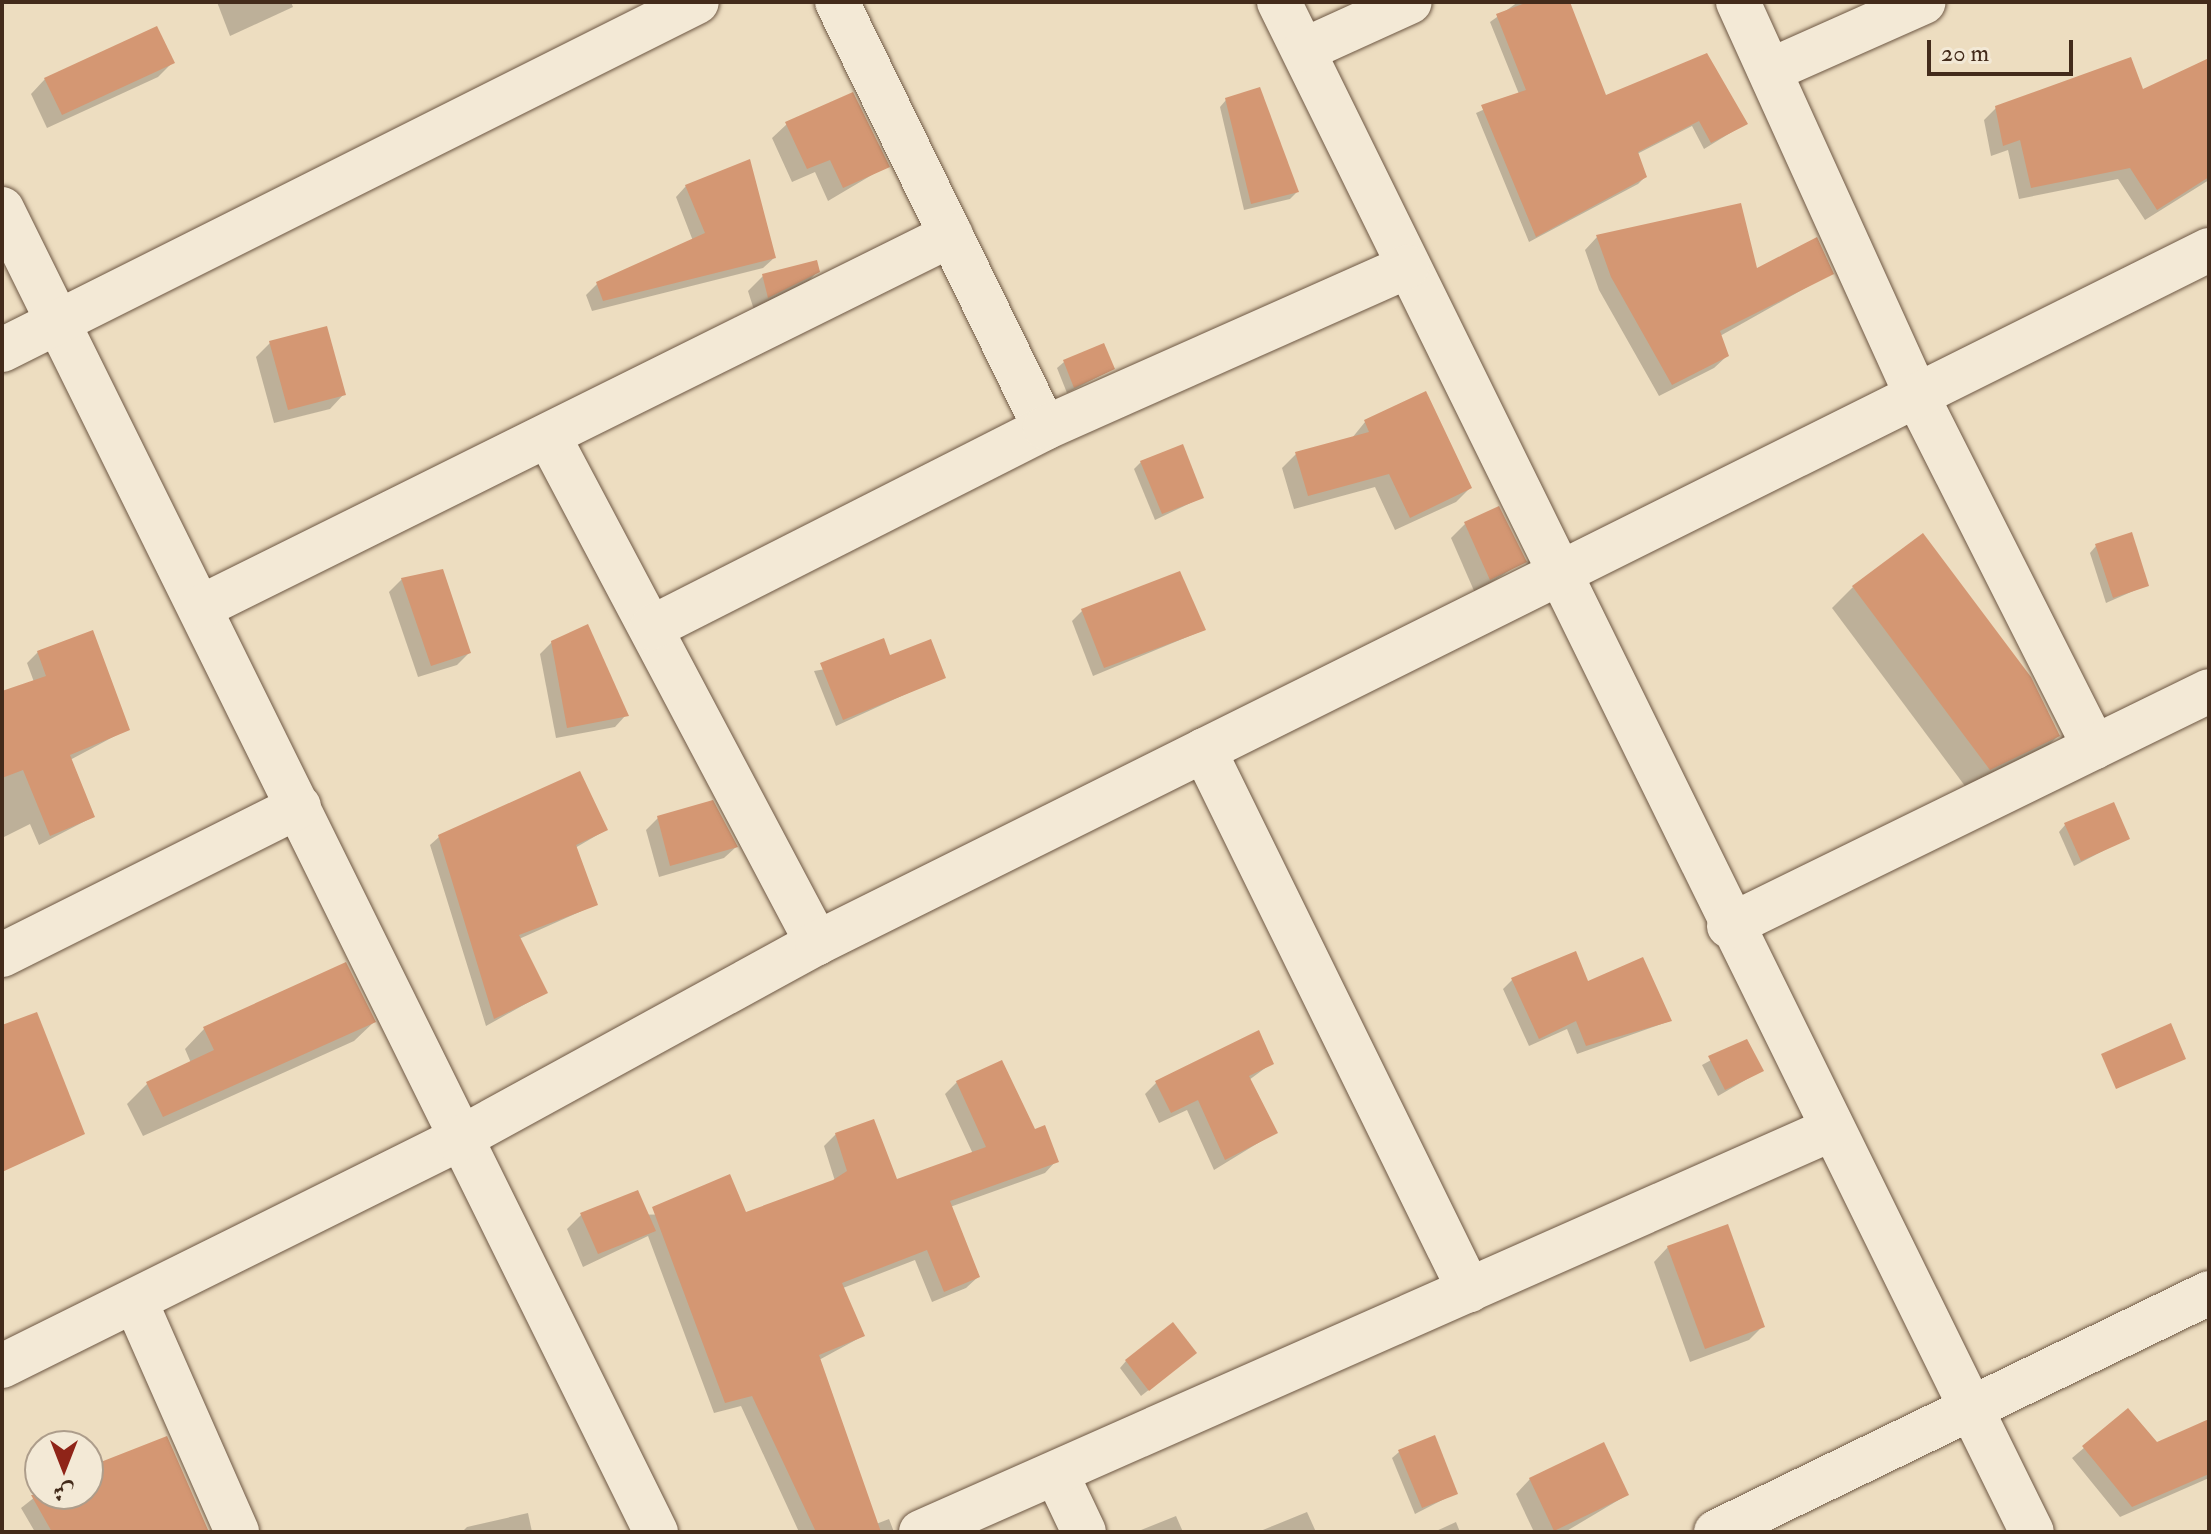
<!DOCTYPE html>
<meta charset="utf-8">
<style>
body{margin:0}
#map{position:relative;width:2211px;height:1534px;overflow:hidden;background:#edddc0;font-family:"IM FELL Double Pica",Amiri,serif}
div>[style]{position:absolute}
.shadow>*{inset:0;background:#0003}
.building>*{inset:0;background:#d49773}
.roads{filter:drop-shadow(0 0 2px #6e5844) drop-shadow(0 0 2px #6e5844)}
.street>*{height:44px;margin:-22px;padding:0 22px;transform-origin:22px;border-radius:22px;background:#f3e9d6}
span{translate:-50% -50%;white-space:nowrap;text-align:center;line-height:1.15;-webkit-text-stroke:7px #f3e9d6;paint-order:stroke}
.frame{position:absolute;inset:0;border:4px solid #432b1b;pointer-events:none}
.north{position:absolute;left:24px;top:1430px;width:80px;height:80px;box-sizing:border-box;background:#f3e9d6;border:2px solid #ad9d8b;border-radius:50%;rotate:180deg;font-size:22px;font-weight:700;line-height:32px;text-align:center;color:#432b1b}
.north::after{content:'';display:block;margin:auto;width:28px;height:36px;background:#8f2418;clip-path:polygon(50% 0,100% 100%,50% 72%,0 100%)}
.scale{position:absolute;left:1927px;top:40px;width:146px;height:36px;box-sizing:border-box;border:4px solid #432b1b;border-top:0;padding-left:10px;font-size:24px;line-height:28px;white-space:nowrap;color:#432b1b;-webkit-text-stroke:6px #f3e9d6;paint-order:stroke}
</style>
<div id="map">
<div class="shadow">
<div style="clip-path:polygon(217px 2px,291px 2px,293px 7px,230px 36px)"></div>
<div style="clip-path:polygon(1518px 2px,1568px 2px,1604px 98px,1745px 124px,1704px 149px,1692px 126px,1637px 154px,1645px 177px,1638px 184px,1529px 242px,1476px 113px,1519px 94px,1490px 22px)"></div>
<div style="clip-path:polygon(2209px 60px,2209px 180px,2145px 220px,2118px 179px,2019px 199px,2008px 150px,1991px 156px,1984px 120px,1996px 108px,2142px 91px)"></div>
<div style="clip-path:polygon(172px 63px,158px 77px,47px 128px,31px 94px,45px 79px)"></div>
<div style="clip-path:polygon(1226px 100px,1297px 192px,1290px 199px,1244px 210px,1220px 107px)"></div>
<div style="clip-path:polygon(787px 124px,887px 166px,828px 201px,815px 172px,792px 182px,772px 138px)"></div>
<div style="clip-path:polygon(686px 186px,774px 258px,763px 268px,592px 311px,586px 295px,597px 284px,693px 241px,676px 197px)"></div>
<div style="clip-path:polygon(1597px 237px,1755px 271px,1832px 273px,1720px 336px,1727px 356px,1714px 368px,1659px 396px,1599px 290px,1585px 250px)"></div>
<div style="clip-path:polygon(818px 271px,804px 286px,754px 310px,748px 291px,763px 276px)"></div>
<div style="clip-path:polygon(270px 343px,344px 394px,330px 409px,274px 423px,256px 357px)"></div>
<div style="clip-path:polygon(1064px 362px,1113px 369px,1067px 393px,1057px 368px)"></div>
<div style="clip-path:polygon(1425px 394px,1470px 488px,1456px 502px,1395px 530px,1375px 487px,1294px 509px,1282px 468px,1296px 454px,1352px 438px,1365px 422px)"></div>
<div style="clip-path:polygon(1141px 462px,1201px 498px,1155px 520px,1134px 469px)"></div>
<div style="clip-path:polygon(1465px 524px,1524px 561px,1475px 593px,1451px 538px)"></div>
<div style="clip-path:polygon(2096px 546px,2147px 585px,2106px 603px,2090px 553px)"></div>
<div style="clip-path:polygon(402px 579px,469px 653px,457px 665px,418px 677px,389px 592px)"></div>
<div style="clip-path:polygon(1853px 587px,2058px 736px,2037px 757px,1968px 790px,1832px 608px)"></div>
<div style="clip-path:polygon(1082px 611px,1204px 630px,1093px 676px,1072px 621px)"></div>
<div style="clip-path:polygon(552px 642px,626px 715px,615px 727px,556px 738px,540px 654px)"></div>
<div style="clip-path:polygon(38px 652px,128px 729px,70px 760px,93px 817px,39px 845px,30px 824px,2px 838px,2px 693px,34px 682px,27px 663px)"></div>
<div style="clip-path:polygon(889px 658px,943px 677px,836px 726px,814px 671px)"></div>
<div style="clip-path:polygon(658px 818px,736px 847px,724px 858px,659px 877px,646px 830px)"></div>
<div style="clip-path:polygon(2065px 825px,2128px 838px,2074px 866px,2059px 832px)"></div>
<div style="clip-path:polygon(606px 830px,575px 848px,595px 905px,519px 939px,545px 993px,486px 1026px,430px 845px,439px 837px)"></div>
<div style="clip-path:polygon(1512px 980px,1587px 984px,1670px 1021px,1577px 1054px,1567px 1029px,1529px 1046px,1503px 989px)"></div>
<div style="clip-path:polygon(374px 1022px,354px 1041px,143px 1136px,127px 1104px,147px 1084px,191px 1063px,185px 1049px,204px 1029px)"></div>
<div style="clip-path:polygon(1746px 1041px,1761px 1071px,1718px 1096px,1702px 1065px)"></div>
<div style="clip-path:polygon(1272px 1063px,1249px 1080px,1276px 1132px,1214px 1170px,1187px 1110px,1159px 1123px,1145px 1094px,1156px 1083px)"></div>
<div style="clip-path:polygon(957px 1082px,1034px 1131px,1056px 1161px,1045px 1173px,950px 1207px,978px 1277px,966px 1288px,932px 1302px,915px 1260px,843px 1288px,863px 1336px,819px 1360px,876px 1524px,889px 1519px,894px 1532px,799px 1532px,741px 1406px,714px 1413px,648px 1236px,583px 1267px,567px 1229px,581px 1215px,745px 1214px,835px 1181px,824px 1146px,836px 1134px,896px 1181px,973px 1154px,945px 1094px)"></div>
<div style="clip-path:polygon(2px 1083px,83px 1133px,2px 1171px)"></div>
<div style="clip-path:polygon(1668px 1247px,1763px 1326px,1749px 1340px,1690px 1362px,1654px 1262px)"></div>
<div style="clip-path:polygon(1188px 1359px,1141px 1396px,1120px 1368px,1126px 1361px)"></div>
<div style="clip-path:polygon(2128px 1411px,2157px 1444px,2209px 1421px,2209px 1478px,2120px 1517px,2072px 1458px)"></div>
<div style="clip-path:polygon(1399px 1452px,1456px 1493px,1415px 1514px,1392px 1458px)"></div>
<div style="clip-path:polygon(88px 1472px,206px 1532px,35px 1532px,21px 1508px,40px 1493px,88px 1494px)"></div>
<div style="clip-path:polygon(1530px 1479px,1627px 1495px,1565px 1532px,1534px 1532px,1516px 1494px)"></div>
<div style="clip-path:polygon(1307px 1512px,1316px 1532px,1258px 1532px)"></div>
<div style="clip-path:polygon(528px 1513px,532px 1532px,462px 1532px,467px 1527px)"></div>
<div style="clip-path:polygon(1176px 1516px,1183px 1532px,1140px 1532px,1141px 1530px)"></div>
<div style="clip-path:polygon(1456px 1522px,1460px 1532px,1434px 1532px)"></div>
</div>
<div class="building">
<div style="clip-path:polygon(1528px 2px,1570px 2px,1606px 95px,1707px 53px,1748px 124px,1711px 143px,1699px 121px,1638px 152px,1647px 177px,1536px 237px,1481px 105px,1526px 90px,1496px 14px)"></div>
<div style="clip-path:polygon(157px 26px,175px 63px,62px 115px,44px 78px)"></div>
<div style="clip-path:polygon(2131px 57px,2143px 89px,2209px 58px,2209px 177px,2157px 210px,2130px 168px,2031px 188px,2020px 140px,2003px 146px,1995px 106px)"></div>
<div style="clip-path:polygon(1260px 87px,1299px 192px,1251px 204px,1225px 98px)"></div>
<div style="clip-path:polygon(853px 92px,890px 167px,843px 188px,830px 160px,807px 169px,785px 122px)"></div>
<div style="clip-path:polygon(750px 159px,776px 258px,603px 301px,596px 282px,705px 233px,685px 185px)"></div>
<div style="clip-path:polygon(1741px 203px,1757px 268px,1817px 237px,1834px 274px,1720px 331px,1729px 356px,1672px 385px,1611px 277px,1596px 235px)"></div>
<div style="clip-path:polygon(817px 260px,820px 272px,768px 298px,762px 274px)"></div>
<div style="clip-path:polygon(327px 326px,346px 395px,288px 410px,269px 341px)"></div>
<div style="clip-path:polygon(1104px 343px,1115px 369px,1074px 388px,1063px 360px)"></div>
<div style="clip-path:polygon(1426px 391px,1472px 488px,1410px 518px,1389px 474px,1308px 496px,1295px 452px,1369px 432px,1364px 420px)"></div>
<div style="clip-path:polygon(1183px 444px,1204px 498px,1162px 514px,1140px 461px)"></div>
<div style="clip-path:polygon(1499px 506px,1527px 562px,1490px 580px,1464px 522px)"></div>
<div style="clip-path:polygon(2132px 532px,2149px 586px,2113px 598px,2095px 544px)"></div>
<div style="clip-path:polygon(1923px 533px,2031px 677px,2060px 736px,1990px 770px,1852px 586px)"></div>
<div style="clip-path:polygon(443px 569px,471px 653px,431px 666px,401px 578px)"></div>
<div style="clip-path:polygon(1180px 571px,1206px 630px,1104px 668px,1081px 609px)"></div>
<div style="clip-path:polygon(588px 624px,629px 716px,567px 728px,551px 641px)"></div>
<div style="clip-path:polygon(93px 630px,130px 730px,70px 755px,95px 817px,50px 836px,23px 770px,2px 778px,2px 691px,46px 676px,37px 651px)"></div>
<div style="clip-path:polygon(884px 638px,890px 655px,931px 639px,946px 678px,843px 720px,820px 663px)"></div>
<div style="clip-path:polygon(580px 771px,608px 830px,576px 845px,598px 905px,519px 935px,548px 993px,494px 1019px,438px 835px)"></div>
<div style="clip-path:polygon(713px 800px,738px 847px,670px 866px,657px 816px)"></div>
<div style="clip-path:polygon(2114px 802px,2130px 839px,2081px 861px,2064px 823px)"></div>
<div style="clip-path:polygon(1576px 951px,1588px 981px,1643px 957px,1672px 1021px,1586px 1046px,1576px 1021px,1539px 1039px,1511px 978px)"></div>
<div style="clip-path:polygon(346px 962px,376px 1022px,163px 1117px,146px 1082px,214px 1050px,203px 1027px)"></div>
<div style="clip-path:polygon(37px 1012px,85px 1134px,2px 1172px,2px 1025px)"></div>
<div style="clip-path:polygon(2171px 1023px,2186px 1059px,2116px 1089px,2101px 1054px)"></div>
<div style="clip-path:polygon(1259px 1030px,1274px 1064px,1249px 1076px,1278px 1133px,1225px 1160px,1198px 1100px,1171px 1113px,1155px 1081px)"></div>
<div style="clip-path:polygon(1747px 1039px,1764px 1071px,1725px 1090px,1708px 1056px)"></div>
<div style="clip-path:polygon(1002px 1060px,1035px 1129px,1045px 1125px,1059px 1162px,950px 1201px,980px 1277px,944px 1292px,927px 1250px,842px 1283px,865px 1336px,819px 1355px,881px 1532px,816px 1532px,752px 1396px,725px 1403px,652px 1207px,730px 1174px,746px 1212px,833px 1180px,847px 1171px,835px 1133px,874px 1119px,897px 1179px,986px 1147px,956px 1081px)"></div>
<div style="clip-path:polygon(638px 1190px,656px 1231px,598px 1254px,580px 1213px)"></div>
<div style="clip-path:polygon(1728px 1224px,1765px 1327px,1705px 1349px,1667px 1246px)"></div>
<div style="clip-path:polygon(1173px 1322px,1197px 1353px,1149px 1391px,1125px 1360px)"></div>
<div style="clip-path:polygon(2128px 1408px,2157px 1442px,2209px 1419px,2209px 1474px,2132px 1507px,2082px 1446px)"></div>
<div style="clip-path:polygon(1435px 1435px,1458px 1494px,1422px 1508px,1398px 1450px)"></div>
<div style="clip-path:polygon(167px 1436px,209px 1532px,52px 1532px,31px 1495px,88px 1494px,88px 1467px)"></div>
<div style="clip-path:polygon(1604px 1442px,1629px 1495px,1554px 1531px,1529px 1478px)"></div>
</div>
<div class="roads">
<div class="street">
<div style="left:837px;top:2px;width:474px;rotate:64deg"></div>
<div style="left:1279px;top:2px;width:1705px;rotate:63.8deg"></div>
<div style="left:1738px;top:2px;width:428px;rotate:65.6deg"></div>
<div style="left:1915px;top:392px;width:398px;rotate:63.2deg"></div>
<div style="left:1304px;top:50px;width:116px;rotate:-24.4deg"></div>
<div style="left:1771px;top:70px;width:167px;rotate:-24deg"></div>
<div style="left:2px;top:209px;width:1476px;rotate:63.7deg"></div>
<div style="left:2px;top:350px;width:777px;rotate:-26.6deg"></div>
<div style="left:549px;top:437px;width:573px;rotate:62.09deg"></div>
<div style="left:203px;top:606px;width:835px;rotate:-26.38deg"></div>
<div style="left:651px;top:628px;width:442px;rotate:-26.9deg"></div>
<div style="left:1045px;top:428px;width:396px;rotate:-24deg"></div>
<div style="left:1204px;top:750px;width:602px;rotate:63.86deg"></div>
<div style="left:1729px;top:926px;width:534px;rotate:-26.09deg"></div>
<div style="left:2px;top:955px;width:332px;rotate:-26.6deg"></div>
<div style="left:137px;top:1305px;width:248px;rotate:66.2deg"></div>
<div style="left:2px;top:1366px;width:508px;rotate:-26.41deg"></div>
<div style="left:457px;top:1140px;width:410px;rotate:-28.7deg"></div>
<div style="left:817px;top:943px;width:1555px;rotate:-26.47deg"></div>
<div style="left:1056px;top:1473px;width:65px;rotate:64.6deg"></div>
<div style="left:921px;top:1532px;width:994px;rotate:-23.86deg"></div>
<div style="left:1716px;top:1532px;width:548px;rotate:-25.86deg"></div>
</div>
</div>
<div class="frame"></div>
<div class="north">ش</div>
<div class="scale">20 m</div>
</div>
